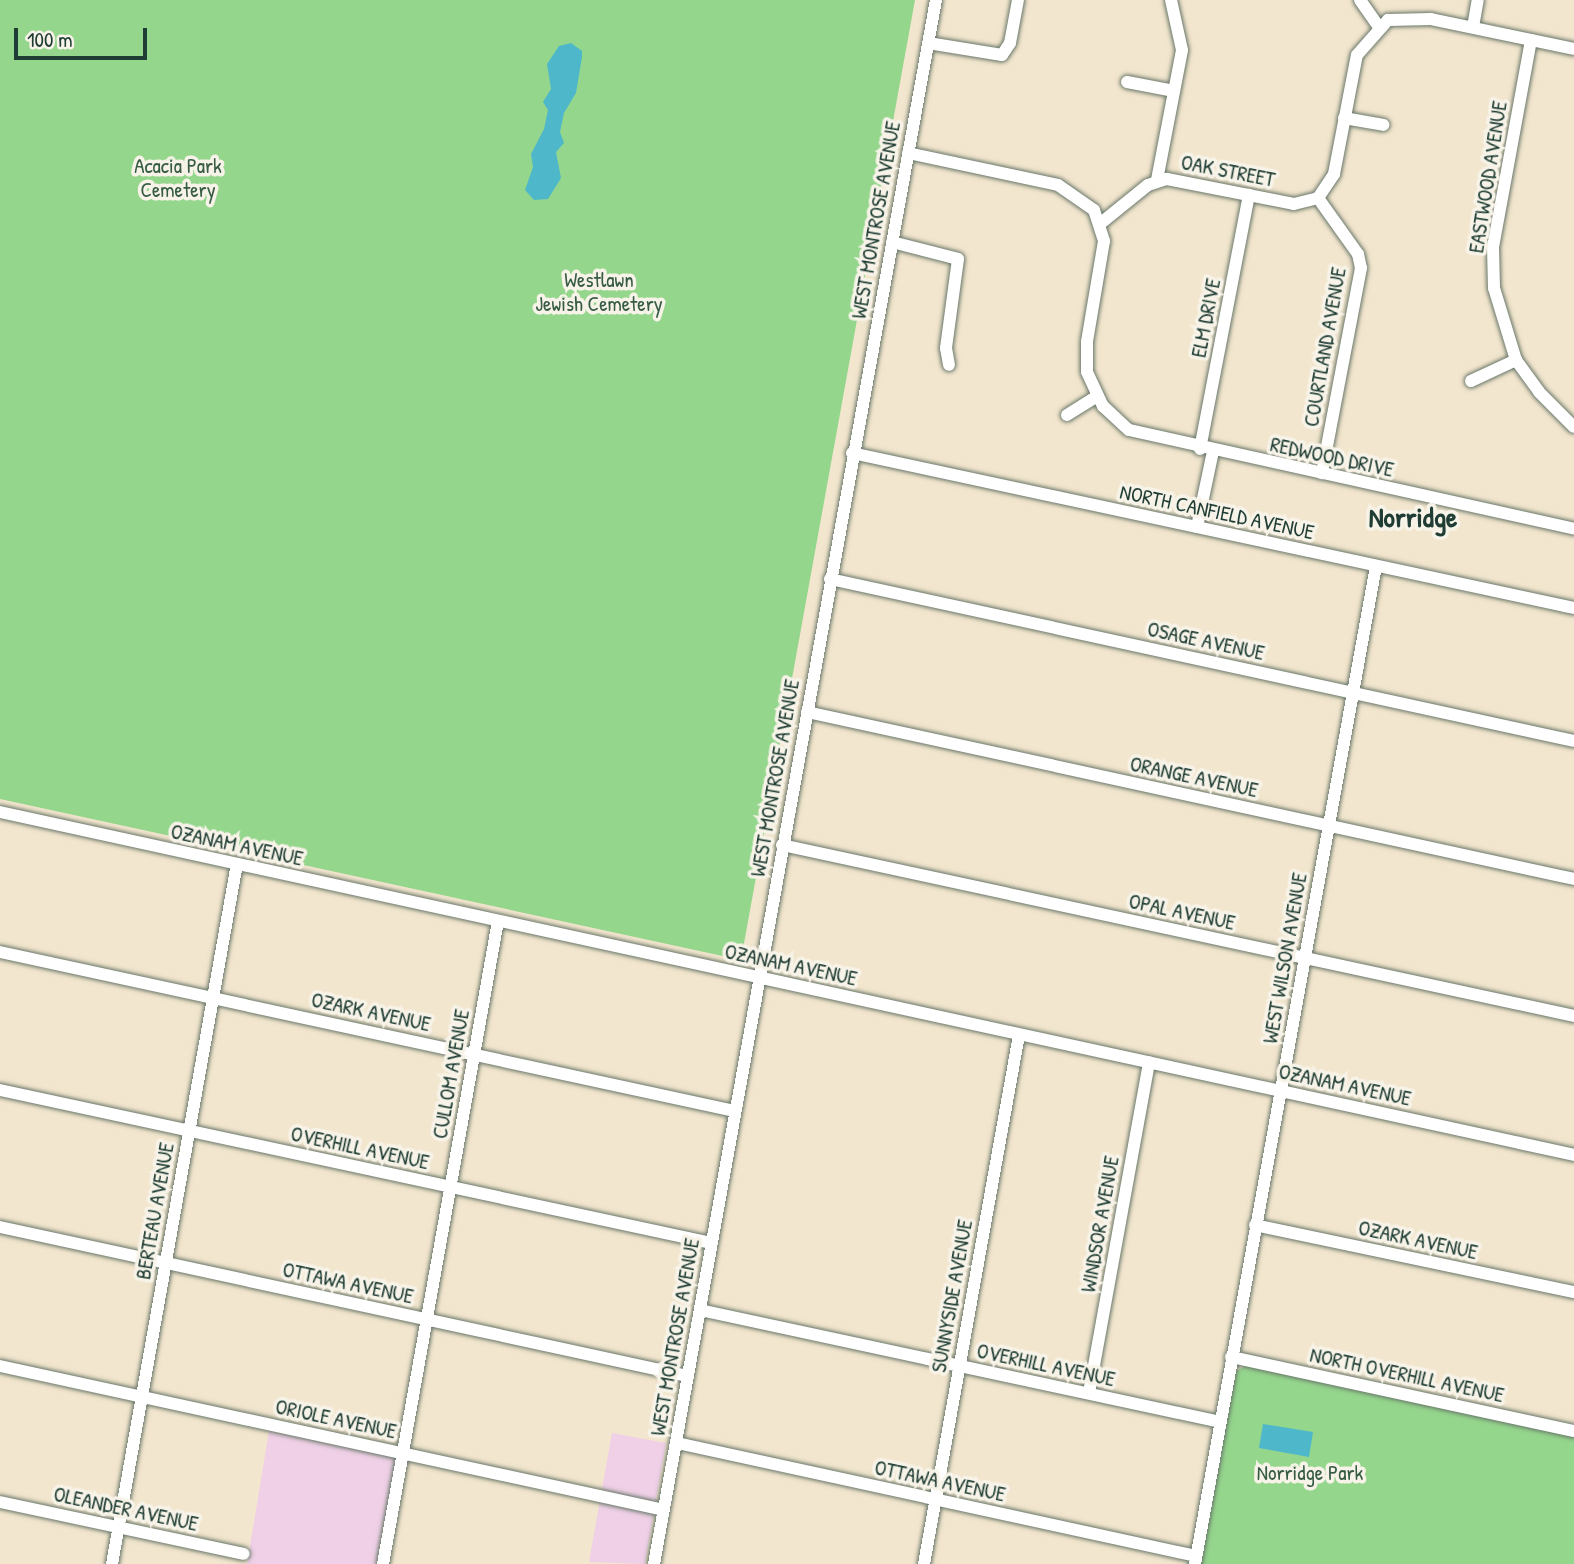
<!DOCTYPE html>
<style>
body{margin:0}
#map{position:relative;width:1574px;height:1564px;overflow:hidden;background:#f3e6ce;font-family:"Patrick Hand",sans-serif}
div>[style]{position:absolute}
.built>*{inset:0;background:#efd0e6}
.green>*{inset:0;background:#95d68d}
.water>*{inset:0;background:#4eb8ca}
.roads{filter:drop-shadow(0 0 2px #69786a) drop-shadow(0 0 2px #69786a)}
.minor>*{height:12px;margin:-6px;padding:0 6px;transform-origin:6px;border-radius:6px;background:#fff}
span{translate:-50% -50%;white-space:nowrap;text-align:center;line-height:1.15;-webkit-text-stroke:7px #f7f3e8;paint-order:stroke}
.park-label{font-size:21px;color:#375c46}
.street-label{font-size:21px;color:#1f3d34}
.district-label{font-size:28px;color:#1f3d34;font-weight:700}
.scale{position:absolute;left:14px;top:28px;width:133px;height:32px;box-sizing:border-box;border:4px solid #1f3d34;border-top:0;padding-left:9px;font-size:21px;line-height:24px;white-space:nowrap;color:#1f3d34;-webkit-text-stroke:5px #f7f3e8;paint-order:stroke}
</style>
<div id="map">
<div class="built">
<div style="clip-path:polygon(269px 1431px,396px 1457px,377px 1564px,247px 1564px)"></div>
<div style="clip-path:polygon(612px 1433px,666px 1443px,645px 1564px,589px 1562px)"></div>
</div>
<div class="green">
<div style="clip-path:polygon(0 0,915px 0,741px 960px,0 799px)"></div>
<div style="clip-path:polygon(1245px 1366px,1574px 1437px,1574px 1564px,1201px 1564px,1235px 1372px)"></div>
</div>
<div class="water">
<div style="clip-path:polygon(571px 43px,582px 51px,582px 57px,576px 93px,564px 113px,560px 132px,564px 143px,556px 152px,561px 178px,548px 199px,534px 200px,525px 190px,533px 167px,531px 154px,544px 129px,548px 110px,543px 102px,551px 89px,547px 64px,559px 46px)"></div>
<div style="clip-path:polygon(1263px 1424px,1313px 1432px,1309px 1457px,1259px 1448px)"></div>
</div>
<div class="roads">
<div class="minor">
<div style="left:1360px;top:0;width:33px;rotate:55deg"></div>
<div style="left:1473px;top:27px;width:27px;rotate:-80deg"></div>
<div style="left:1531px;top:40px;width:210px;rotate:100.4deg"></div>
<div style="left:1493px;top:247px;width:41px;rotate:88.6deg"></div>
<div style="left:1494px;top:288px;width:75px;rotate:73deg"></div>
<div style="left:1516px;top:360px;width:39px;rotate:54deg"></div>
<div style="left:1539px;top:392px;width:49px;rotate:45deg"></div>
<div style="left:928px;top:43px;width:75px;rotate:9.2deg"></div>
<div style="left:1002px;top:55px;width:14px;rotate:-56deg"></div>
<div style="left:1010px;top:43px;width:44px;rotate:-79.5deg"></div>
<div style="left:1127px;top:82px;width:48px;rotate:10.8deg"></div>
<div style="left:1344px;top:118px;width:40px;rotate:10deg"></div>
<div style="left:908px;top:153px;width:153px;rotate:12deg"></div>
<div style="left:1058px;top:185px;width:44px;rotate:34.8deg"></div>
<div style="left:1094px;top:210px;width:33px;rotate:72deg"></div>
<div style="left:1104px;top:241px;width:102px;rotate:99.6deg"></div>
<div style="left:1087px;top:342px;width:30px;rotate:90deg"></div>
<div style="left:1087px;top:372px;width:38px;rotate:65deg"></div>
<div style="left:1103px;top:406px;width:35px;rotate:43deg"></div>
<div style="left:1129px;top:430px;width:456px;rotate:12.5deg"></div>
<div style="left:1157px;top:180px;width:132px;rotate:-79.1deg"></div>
<div style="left:1182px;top:50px;width:51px;rotate:-102.4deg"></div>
<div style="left:1318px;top:198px;width:69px;rotate:54.5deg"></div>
<div style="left:1358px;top:254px;width:14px;rotate:78deg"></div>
<div style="left:1361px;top:268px;width:209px;rotate:100.8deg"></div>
<div style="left:1101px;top:223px;width:60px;rotate:-39deg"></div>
<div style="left:1148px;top:185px;width:20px;rotate:-18deg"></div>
<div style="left:1167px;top:179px;width:129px;rotate:11.1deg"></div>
<div style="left:1294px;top:204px;width:25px;rotate:-14deg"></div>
<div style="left:1318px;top:198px;width:29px;rotate:-56deg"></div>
<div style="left:1334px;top:174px;width:121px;rotate:-79.1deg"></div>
<div style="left:1357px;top:55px;width:47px;rotate:-48.5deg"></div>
<div style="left:1388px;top:20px;width:43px;rotate:-1.3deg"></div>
<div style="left:1431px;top:19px;width:146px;rotate:11.8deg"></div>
<div style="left:892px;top:242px;width:68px;rotate:14.4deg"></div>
<div style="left:958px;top:259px;width:90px;rotate:97.7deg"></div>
<div style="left:946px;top:348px;width:17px;rotate:80deg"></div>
<div style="left:1471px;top:381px;width:50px;rotate:-25deg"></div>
<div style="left:1067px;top:415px;width:36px;rotate:-32deg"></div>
<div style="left:1200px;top:449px;width:259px;rotate:-79.1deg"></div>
<div style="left:852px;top:453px;width:738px;rotate:12.12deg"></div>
<div style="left:1197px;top:527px;width:78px;rotate:-78.1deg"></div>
<div style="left:830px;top:579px;width:761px;rotate:12.28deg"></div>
<div style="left:807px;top:712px;width:785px;rotate:12.28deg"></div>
<div style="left:0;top:812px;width:1611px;rotate:12.29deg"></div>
<div style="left:782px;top:845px;width:810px;rotate:12.18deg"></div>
<div style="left:0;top:952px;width:751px;rotate:12.22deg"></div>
<div style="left:0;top:1090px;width:727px;rotate:12.14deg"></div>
<div style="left:1255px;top:1225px;width:326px;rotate:11.9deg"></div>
<div style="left:0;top:1227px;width:704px;rotate:12.22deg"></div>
<div style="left:700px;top:1310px;width:532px;rotate:12.15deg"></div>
<div style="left:1231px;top:1357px;width:351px;rotate:12.2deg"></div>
<div style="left:0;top:1366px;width:679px;rotate:12.24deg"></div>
<div style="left:1089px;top:1393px;width:336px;rotate:-79.7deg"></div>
<div style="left:677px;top:1443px;width:531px;rotate:12.28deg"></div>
<div style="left:0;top:1502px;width:249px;rotate:12deg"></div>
<div style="left:112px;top:1564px;width:711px;rotate:-79.88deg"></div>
<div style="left:383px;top:1564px;width:653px;rotate:-79.86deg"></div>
<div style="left:654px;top:1564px;width:1589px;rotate:-79.78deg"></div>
<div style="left:924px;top:1564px;width:537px;rotate:-79.82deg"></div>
<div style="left:1195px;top:1564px;width:1014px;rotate:-79.72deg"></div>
</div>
</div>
<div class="park-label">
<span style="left:178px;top:178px">Acacia Park<br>Cemetery</span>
<span style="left:599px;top:292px">Westlawn<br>Jewish Cemetery</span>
<span style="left:1310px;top:1473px">Norridge Park</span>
</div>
<div class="street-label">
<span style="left:1228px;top:171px;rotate:11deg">OAK STREET</span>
<span style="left:1488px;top:177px;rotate:-81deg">EASTWOOD AVENUE</span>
<span style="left:876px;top:220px;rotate:-80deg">WEST MONTROSE AVENUE</span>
<span style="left:1206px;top:318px;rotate:-79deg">ELM DRIVE</span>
<span style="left:1325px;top:347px;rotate:-80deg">COURTLAND AVENUE</span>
<span style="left:1332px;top:457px;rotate:12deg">REDWOOD DRIVE</span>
<span style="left:1217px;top:512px;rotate:12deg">NORTH CANFIELD AVENUE</span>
<span style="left:1206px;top:641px;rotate:12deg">OSAGE AVENUE</span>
<span style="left:1194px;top:777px;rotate:12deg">ORANGE AVENUE</span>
<span style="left:775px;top:778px;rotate:-80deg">WEST MONTROSE AVENUE</span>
<span style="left:237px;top:845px;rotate:12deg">OZANAM AVENUE</span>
<span style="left:1182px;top:912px;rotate:12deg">OPAL AVENUE</span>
<span style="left:1285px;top:958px;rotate:-80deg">WEST WILSON AVENUE</span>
<span style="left:791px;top:965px;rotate:12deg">OZANAM AVENUE</span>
<span style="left:371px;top:1012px;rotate:12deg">OZARK AVENUE</span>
<span style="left:451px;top:1074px;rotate:-80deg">CULLOM AVENUE</span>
<span style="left:1345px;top:1085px;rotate:12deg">OZANAM AVENUE</span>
<span style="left:360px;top:1148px;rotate:12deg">OVERHILL AVENUE</span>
<span style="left:155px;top:1211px;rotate:-80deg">BERTEAU AVENUE</span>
<span style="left:1100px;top:1224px;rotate:-80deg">WINDSOR AVENUE</span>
<span style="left:1418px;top:1240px;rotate:12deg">OZARK AVENUE</span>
<span style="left:348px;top:1283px;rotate:12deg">OTTAWA AVENUE</span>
<span style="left:952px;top:1296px;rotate:-80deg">SUNNYSIDE AVENUE</span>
<span style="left:675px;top:1337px;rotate:-80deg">WEST MONTROSE AVENUE</span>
<span style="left:1046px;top:1365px;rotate:12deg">OVERHILL AVENUE</span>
<span style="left:1407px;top:1375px;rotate:12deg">NORTH OVERHILL AVENUE</span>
<span style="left:336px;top:1419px;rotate:12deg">ORIOLE AVENUE</span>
<span style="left:940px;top:1481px;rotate:12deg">OTTAWA AVENUE</span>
<span style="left:126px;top:1509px;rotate:12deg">OLEANDER AVENUE</span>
</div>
<div class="district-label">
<span style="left:1413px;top:517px">Norridge</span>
</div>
<div class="scale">100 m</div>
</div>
